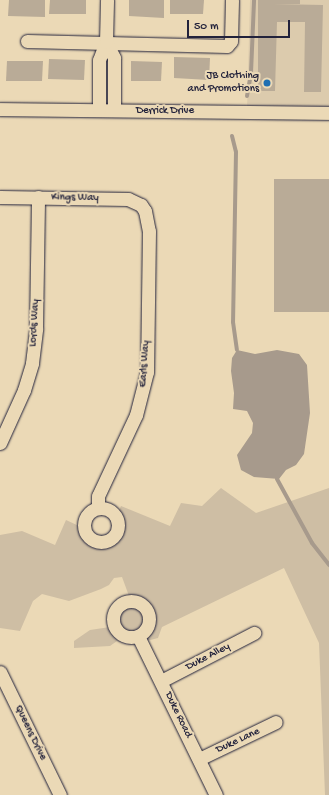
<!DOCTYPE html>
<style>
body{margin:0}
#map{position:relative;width:329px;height:795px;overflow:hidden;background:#ebd9b6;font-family:"Gochi Hand",sans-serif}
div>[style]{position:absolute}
.built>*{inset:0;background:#dccbad}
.green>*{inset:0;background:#cebea4}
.water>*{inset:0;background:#a79a8c}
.stream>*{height:4px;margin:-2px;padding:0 2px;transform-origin:2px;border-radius:2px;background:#a79a8c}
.building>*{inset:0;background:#b9ab97}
.roads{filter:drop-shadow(0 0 1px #22223b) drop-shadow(0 0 1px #22223b)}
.minor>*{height:13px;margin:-6.5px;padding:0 6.5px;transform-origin:6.5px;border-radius:6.5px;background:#ebd9b6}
.minor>.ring{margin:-6.5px;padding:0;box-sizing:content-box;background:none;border:13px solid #ebd9b6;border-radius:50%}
.dots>*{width:11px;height:11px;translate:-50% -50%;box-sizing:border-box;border:2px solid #ebd9b6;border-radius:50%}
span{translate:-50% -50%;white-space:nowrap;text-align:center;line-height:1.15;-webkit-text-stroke:4px #ebd9b6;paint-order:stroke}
.poi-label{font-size:11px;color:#22223b}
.right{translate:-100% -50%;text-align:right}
.street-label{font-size:11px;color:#22223b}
.scale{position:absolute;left:187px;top:20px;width:103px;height:18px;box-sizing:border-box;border:2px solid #22223b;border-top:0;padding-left:5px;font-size:12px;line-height:14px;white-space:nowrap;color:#22223b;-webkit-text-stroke:3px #ebd9b6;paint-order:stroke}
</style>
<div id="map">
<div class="built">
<div style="clip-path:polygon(250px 0,329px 0,329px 112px,247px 111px)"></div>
</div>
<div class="green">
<div style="clip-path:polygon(221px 488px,256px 513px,329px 488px,329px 795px,325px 795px,319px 643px,284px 568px,162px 627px,158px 638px,131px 645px,117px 641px,110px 646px,74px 648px,74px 641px,90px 630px,110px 627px,109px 616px,113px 606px,129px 596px,122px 577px,114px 578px,109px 585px,101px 589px,69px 601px,42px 594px,33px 601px,20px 631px,0 628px,0 535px,22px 531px,55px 545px,66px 520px,79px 526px,88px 543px,106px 548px,118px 542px,122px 536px,124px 523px,119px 511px,121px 506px,170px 526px,181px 503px,202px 506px)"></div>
</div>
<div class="water">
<div style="clip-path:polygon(237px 350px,255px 354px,277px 350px,299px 354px,307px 365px,310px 413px,304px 454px,296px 465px,286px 470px,279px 479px,254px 477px,241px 470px,237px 455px,252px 433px,253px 423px,247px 411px,233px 409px,234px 393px,231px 371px,232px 358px)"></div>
</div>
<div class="stream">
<div style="left:247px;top:96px;width:23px;rotate:-80deg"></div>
<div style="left:251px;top:73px;width:73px;rotate:-87.6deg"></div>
<div style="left:232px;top:136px;width:16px;rotate:76deg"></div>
<div style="left:236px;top:152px;width:170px;rotate:91deg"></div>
<div style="left:233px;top:322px;width:28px;rotate:82deg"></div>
<div style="left:277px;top:479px;width:73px;rotate:61.3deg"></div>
<div style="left:312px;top:543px;width:28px;rotate:52deg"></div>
</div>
<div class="building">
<div style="clip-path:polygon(9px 0,45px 0,45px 17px,8px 16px)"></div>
<div style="clip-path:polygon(50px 0,86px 0,86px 14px,49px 14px)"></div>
<div style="clip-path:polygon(129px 0,164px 0,164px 18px,129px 16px)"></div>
<div style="clip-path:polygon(170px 0,204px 0,203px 14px,170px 14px)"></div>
<div style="clip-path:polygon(258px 0,300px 0,300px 4px,273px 4px,323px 5px,321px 92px,304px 92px,305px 22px,277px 22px,275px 91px,258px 91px)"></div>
<div style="clip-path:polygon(174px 57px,210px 58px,209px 80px,174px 78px)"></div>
<div style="clip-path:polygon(49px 59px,85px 60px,84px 80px,48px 79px)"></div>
<div style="clip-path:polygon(7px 61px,43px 61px,42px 81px,6px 81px)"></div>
<div style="clip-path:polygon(131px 61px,162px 62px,161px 81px,131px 81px)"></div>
<div style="clip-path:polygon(274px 179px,329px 179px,329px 312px,274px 312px)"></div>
</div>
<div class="roads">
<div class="minor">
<div style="left:27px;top:41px;width:200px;rotate:1.4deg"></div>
<div style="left:227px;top:46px;width:6px;rotate:-51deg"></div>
<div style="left:231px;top:41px;width:41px;rotate:-88.6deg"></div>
<div style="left:106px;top:42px;width:18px;rotate:63deg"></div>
<div style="left:114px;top:58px;width:52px;rotate:90deg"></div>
<div style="left:0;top:109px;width:329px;rotate:0.7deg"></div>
<div style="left:99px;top:110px;width:50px;rotate:-90deg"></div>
<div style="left:99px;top:60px;width:19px;rotate:-69deg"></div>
<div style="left:106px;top:42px;width:42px;rotate:-88.6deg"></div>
<div style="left:0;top:197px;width:128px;rotate:0.9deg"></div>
<div style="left:128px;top:199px;width:14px;rotate:25deg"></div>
<div style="left:141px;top:205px;width:7px;rotate:56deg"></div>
<div style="left:145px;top:211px;width:20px;rotate:79deg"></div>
<div style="left:149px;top:231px;width:141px;rotate:90.8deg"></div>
<div style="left:147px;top:372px;width:44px;rotate:104.3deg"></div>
<div style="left:136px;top:415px;width:89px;rotate:115.1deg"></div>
<div style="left:98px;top:496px;width:12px;rotate:90deg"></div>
<div style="left:0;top:443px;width:58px;rotate:-65.6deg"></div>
<div style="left:24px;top:390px;width:28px;rotate:-73deg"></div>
<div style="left:32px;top:363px;width:35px;rotate:-83deg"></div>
<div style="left:36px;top:328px;width:131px;rotate:-89.1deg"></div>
<div class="ring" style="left:84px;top:508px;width:21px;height:21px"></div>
<div class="ring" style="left:113px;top:601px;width:23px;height:23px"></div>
<div style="left:138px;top:636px;width:177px;rotate:63.9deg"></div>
<div style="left:0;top:672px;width:137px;rotate:64deg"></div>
<div style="left:161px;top:681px;width:105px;rotate:-27.3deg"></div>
<div style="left:199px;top:759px;width:85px;rotate:-25.7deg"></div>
</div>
</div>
<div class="dots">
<div style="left:267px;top:83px;background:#1f6fb2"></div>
</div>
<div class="poi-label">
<span class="right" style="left:259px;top:83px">JB Clothing<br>and Promotions</span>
</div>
<div class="street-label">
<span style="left:165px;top:111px">Derrick Drive</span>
<span style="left:75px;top:198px;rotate:1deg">Kings Way</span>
<span style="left:35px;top:323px;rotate:-87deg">Lords Way</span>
<span style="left:145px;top:364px;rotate:-86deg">Earls Way</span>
<span style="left:208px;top:657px;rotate:-27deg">Duke Alley</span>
<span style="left:178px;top:715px;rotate:64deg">Duke Road</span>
<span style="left:30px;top:733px;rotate:64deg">Queens Drive</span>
<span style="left:238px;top:741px;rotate:-25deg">Duke Lane</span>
</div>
<div class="scale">50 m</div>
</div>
